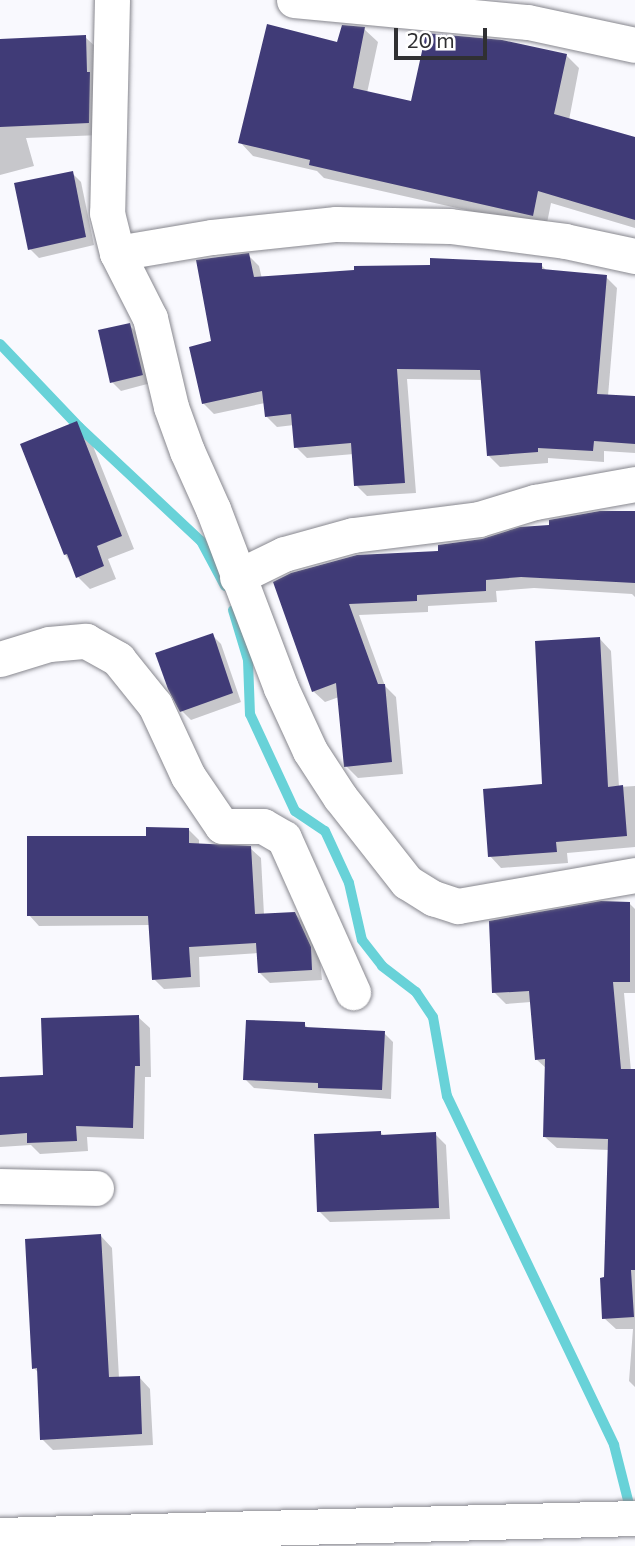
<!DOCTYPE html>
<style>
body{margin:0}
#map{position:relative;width:635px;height:1546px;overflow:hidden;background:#f9f9fe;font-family:Commissioner,sans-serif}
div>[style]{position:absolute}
.shadow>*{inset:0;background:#0003}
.stream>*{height:10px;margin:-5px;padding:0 5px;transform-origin:5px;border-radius:5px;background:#68d2d8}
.building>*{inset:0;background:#403b77}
.roads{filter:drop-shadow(0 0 2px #87878e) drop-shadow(0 0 2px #87878e)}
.minor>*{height:35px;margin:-17.5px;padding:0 17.5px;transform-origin:17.5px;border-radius:17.5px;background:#fff}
span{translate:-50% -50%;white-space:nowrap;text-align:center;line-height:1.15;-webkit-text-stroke:7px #fff;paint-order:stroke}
.scale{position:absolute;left:394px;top:28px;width:93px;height:32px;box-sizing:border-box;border:4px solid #303033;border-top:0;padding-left:9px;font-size:21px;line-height:24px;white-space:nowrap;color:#303033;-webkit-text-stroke:5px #fff;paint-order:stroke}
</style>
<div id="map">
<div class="shadow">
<div style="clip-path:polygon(364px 29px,378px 42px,367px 93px,413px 103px,566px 55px,579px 68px,569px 120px,635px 139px,635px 228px,551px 203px,546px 228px,324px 178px,317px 171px,253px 156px,240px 142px,339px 44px)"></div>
<div style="clip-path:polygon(85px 37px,98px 49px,101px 135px,26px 138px,34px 166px,0 175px,0 41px)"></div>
<div style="clip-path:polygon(72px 173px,81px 182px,94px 245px,39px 258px,30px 249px)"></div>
<div style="clip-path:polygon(248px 255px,259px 266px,262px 279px,541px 265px,548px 272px,606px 277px,617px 288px,608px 396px,635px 398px,635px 453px,604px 451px,604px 462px,548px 458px,548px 463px,500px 467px,489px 456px,483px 380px,407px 379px,416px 493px,367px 496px,356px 485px,354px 454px,307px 458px,296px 447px,294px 425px,277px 427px,266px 416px,265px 403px,214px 414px,203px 403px,213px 343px)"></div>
<div style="clip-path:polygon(129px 325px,138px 334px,151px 383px,121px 391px,112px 382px)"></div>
<div style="clip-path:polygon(77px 423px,89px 436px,134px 549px,108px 559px,116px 579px,90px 589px,78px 577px,65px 554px)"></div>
<div style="clip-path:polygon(635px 512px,635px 597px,632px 594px,534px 588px,496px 591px,497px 602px,428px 606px,428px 612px,359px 615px,385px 686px,396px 697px,403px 774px,358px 778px,346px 766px,339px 697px,325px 702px,313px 691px,276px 583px)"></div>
<div style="clip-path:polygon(212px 635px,221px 644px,241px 702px,191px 720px,182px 711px)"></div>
<div style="clip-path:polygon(600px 639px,611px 651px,619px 787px,635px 786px,635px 847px,567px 853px,568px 863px,501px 868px,490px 856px,544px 786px)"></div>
<div style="clip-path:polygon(188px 829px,199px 840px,199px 845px,250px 848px,261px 858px,264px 915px,294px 913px,305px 924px,320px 959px,322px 980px,270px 983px,259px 972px,258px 953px,199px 957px,200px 987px,164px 989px,154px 979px,150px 925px,39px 926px,29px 915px,148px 838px)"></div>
<div style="clip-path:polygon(629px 903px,635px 909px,635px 993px,624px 993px,631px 1071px,635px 1071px,635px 1387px,629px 1381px,633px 1329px,616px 1329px,604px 1318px,609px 1150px,557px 1148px,545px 1137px,547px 1069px,536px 1059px,531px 1002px,506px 1004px,494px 992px)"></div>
<div style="clip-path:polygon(138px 1017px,150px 1028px,151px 1077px,145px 1077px,144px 1139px,87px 1137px,88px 1151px,40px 1154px,31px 1145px,0 1147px,0 1079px,44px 1077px)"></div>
<div style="clip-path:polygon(304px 1024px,309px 1029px,384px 1033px,393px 1042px,391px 1099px,254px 1088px,245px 1079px)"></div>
<div style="clip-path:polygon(380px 1132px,384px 1136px,435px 1134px,446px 1145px,450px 1219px,330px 1222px,319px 1211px)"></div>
<div style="clip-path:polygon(101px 1236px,112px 1248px,119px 1378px,139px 1377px,150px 1389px,153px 1445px,53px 1450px,42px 1439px,39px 1373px,34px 1368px)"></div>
</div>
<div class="stream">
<div style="left:0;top:344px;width:115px;rotate:46.4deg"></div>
<div style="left:79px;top:427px;width:167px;rotate:43.1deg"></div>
<div style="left:201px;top:541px;width:51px;rotate:61.9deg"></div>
<div style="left:233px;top:610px;width:52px;rotate:73.3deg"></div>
<div style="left:248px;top:660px;width:54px;rotate:87.9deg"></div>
<div style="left:250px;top:714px;width:107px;rotate:65.1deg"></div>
<div style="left:295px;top:811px;width:36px;rotate:34deg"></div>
<div style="left:325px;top:831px;width:57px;rotate:65.2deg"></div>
<div style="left:349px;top:883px;width:58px;rotate:77.2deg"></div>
<div style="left:362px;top:940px;width:33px;rotate:52deg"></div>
<div style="left:382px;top:966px;width:43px;rotate:37.4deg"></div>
<div style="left:416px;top:992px;width:30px;rotate:56deg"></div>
<div style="left:433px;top:1017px;width:80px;rotate:80deg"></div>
<div style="left:447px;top:1096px;width:387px;rotate:64.4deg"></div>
<div style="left:614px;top:1445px;width:69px;rotate:75.8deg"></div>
</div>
<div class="building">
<div style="clip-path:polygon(267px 24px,337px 42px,342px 25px,365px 27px,353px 88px,411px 101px,426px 33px,502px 40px,567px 54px,554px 114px,635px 137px,635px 220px,538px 191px,533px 216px,309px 165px,310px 160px,238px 143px)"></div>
<div style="clip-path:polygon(86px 35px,87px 72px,90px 72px,89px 123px,0 127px,0 39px)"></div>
<div style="clip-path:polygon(73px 171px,86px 237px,28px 250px,14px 183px)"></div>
<div style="clip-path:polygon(249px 253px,254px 277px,354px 270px,354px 266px,430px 265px,430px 258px,542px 263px,542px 269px,607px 275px,597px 394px,635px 396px,635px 444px,594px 441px,593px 451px,538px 448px,538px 452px,487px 456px,480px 370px,397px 369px,405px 483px,354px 486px,351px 443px,294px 448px,291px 414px,265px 417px,262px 391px,202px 404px,189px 347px,211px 341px,196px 260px)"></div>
<div style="clip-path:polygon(130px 323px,143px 375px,110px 383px,98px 330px)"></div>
<div style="clip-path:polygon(77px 421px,122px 536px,97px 546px,104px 566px,76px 578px,67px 554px,64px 555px,20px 444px)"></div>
<div style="clip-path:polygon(600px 511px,635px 511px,635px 583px,521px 577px,486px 580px,486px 591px,417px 595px,417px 601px,349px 604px,378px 684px,385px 684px,392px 762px,344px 767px,336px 683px,312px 692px,273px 582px,291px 573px,357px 555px,438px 551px,438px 545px,482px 539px,520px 527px,549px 525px,549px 520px)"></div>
<div style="clip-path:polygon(213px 633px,233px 693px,180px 712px,168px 689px,155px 653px)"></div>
<div style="clip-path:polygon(600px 637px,608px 787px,623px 785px,627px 836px,556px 842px,557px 852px,488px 857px,483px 789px,542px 784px,535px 641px)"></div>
<div style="clip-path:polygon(146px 827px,189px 828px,189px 843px,251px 846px,255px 914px,295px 912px,311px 947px,312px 970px,258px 973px,256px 943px,189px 947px,191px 977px,152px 980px,148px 916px,27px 916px,27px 836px,146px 836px)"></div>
<div style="clip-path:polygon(601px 901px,630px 902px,630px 982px,613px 982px,621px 1069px,635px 1069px,635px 1270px,631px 1270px,634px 1317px,602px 1319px,600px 1278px,604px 1277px,608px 1139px,543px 1137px,545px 1059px,535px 1060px,529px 991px,492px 993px,489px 921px)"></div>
<div style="clip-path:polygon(139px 1015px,140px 1066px,135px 1066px,133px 1128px,76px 1126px,77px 1141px,27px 1143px,27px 1133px,0 1135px,0 1077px,43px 1075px,41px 1018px)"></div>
<div style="clip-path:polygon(246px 1020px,305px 1022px,305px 1027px,385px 1031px,382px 1090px,318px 1088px,318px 1083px,243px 1080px)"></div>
<div style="clip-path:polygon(381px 1131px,381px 1135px,436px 1132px,439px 1208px,317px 1212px,314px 1134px)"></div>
<div style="clip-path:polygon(101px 1234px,109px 1377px,140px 1376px,142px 1434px,40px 1440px,37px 1368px,32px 1369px,25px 1239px)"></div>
</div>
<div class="roads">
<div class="minor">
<div style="left:112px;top:0;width:213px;rotate:91.3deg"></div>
<div style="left:107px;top:213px;width:41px;rotate:76deg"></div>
<div style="left:117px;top:253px;width:73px;rotate:63.1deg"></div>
<div style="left:150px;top:318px;width:91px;rotate:76.7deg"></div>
<div style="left:171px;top:407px;width:47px;rotate:70deg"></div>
<div style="left:187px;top:451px;width:64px;rotate:65.9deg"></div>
<div style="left:213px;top:509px;width:191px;rotate:69.2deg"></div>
<div style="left:281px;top:688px;width:69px;rotate:65.3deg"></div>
<div style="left:310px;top:751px;width:55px;rotate:56.9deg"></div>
<div style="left:340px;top:797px;width:108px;rotate:51.8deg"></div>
<div style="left:407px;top:882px;width:31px;rotate:32deg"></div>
<div style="left:433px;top:898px;width:26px;rotate:18deg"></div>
<div style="left:458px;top:906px;width:180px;rotate:-9.9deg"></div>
<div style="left:294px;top:0;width:235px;rotate:5.4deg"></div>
<div style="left:528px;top:22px;width:109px;rotate:12.1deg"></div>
<div style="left:117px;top:253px;width:96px;rotate:-9.6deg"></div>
<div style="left:212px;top:237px;width:125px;rotate:-6deg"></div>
<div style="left:336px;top:224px;width:114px;rotate:1deg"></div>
<div style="left:450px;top:226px;width:116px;rotate:7.4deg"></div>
<div style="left:565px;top:241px;width:72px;rotate:12.1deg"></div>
<div style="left:237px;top:577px;width:52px;rotate:-26.1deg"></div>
<div style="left:284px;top:554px;width:72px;rotate:-15.4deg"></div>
<div style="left:353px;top:535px;width:127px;rotate:-7.2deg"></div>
<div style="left:479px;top:519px;width:59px;rotate:-16.9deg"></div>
<div style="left:535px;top:502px;width:102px;rotate:-10.2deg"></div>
<div style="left:0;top:659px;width:51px;rotate:-17deg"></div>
<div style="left:49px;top:644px;width:37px;rotate:-5deg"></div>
<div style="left:86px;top:641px;width:37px;rotate:29deg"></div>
<div style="left:118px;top:659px;width:59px;rotate:51.2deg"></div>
<div style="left:155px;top:705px;width:78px;rotate:65.1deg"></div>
<div style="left:188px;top:776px;width:60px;rotate:55.8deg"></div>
<div style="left:222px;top:826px;width:41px"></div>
<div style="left:263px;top:826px;width:24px;rotate:30deg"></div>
<div style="left:284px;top:838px;width:169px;rotate:65.9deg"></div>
<div style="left:0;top:1186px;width:96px;rotate:1.2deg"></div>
<div style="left:0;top:1535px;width:635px;rotate:-1.53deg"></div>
</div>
</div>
<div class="scale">20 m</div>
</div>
